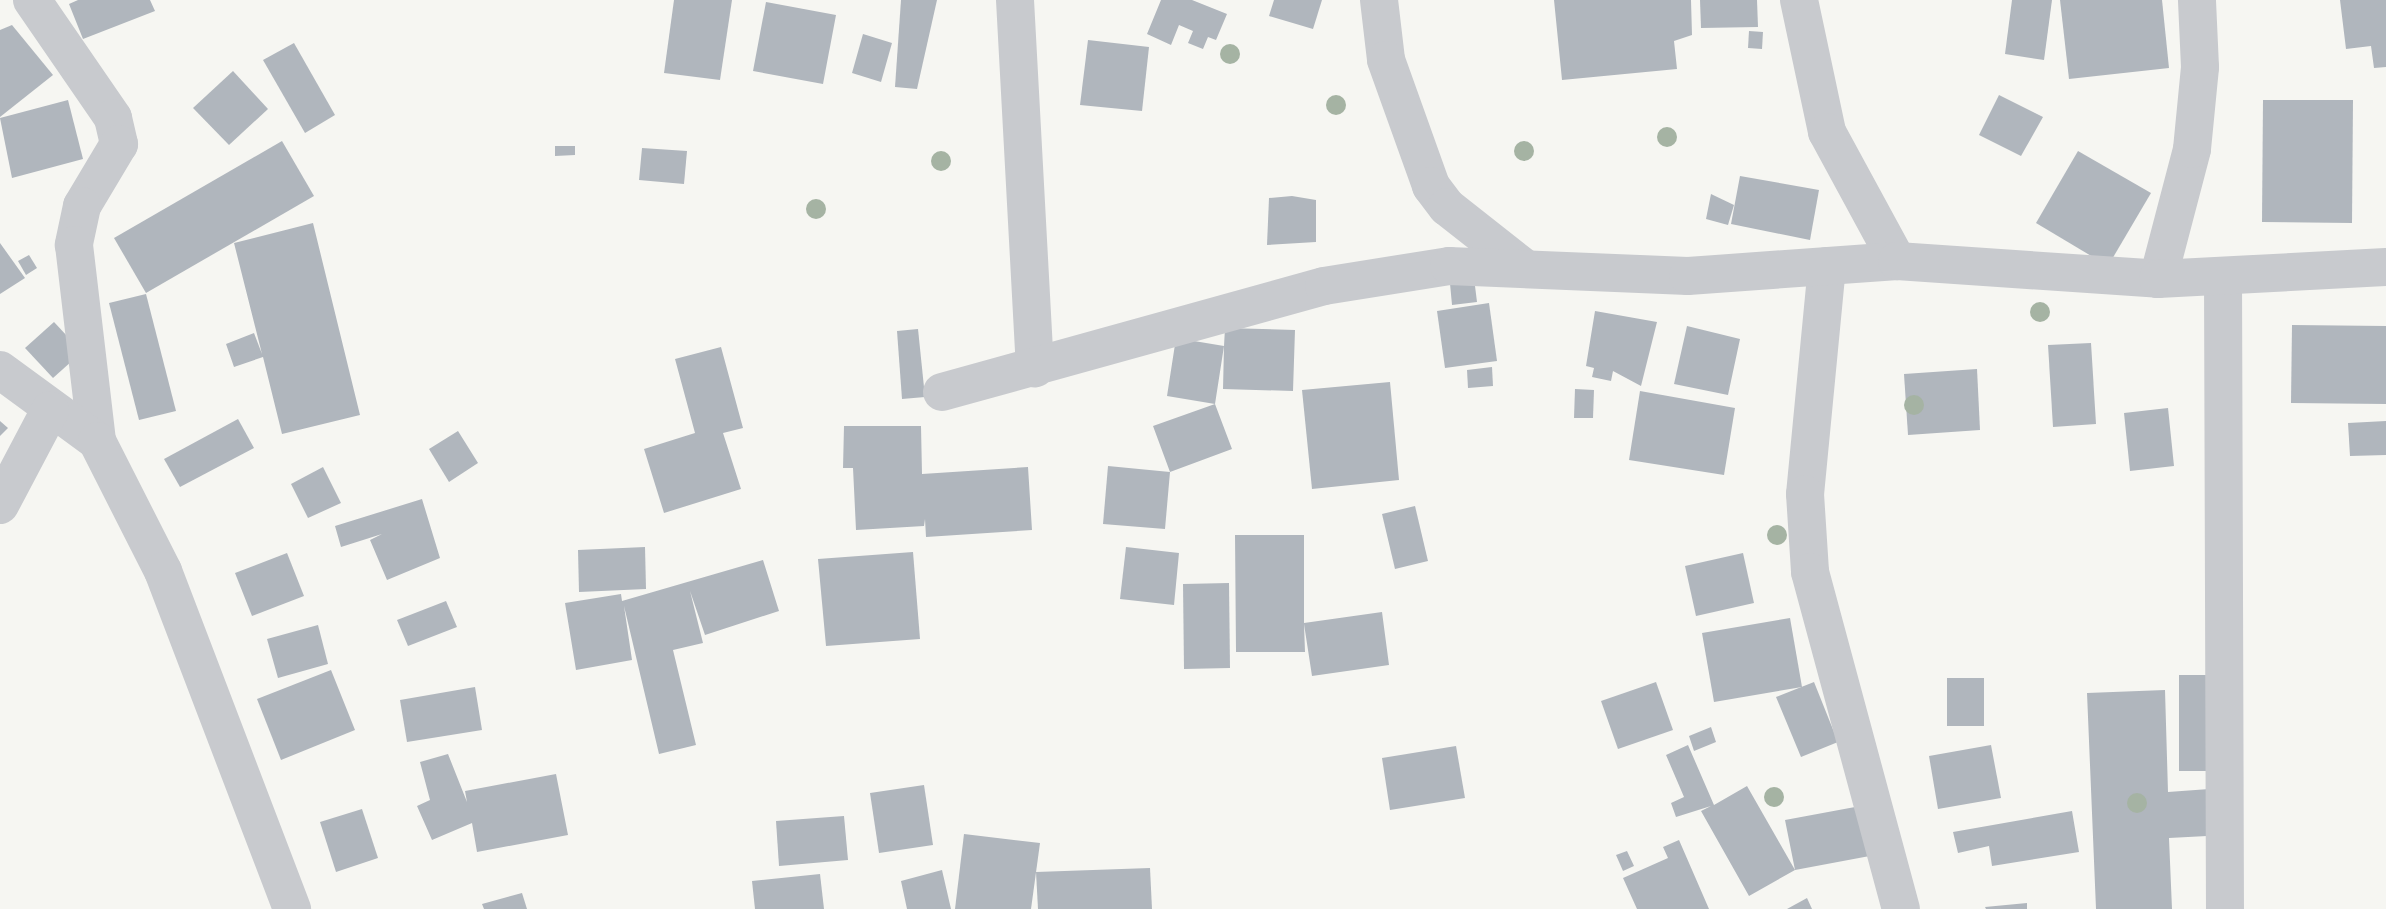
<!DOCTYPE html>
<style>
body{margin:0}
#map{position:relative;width:2386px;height:909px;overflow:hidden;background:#f6f6f2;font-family:"Public Sans",sans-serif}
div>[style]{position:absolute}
.building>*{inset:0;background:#b0b6bd}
.minor>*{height:38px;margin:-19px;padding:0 19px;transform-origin:19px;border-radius:19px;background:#c8cace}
.trees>*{width:20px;height:20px;margin:-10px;border-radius:50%;background:#a5b3a3}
span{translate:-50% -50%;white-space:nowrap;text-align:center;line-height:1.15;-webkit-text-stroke:7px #fff;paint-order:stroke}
</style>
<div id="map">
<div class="building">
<div style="clip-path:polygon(78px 0,150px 0,155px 11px,83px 39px,69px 4px)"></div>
<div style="clip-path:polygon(674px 0,732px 0,720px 80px,664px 73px)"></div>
<div style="clip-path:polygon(901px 0,937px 0,917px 89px,895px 87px)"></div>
<div style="clip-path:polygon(1161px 0,1192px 0,1227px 14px,1216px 40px,1208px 37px,1203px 49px,1188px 43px,1193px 31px,1179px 25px,1171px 45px,1147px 34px)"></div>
<div style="clip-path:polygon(1274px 0,1322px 0,1313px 29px,1269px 16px)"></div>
<div style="clip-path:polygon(1554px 0,1691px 0,1692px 35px,1674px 41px,1677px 69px,1562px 80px)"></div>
<div style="clip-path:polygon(1700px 0,1757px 0,1758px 27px,1701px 28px)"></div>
<div style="clip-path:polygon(2012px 0,2052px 0,2044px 60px,2005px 54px)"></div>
<div style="clip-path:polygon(2060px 0,2162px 0,2169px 68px,2069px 79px)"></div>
<div style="clip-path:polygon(2340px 0,2386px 0,2386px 67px,2374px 68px,2371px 46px,2346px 49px)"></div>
<div style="clip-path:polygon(766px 2px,836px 15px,823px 84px,753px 71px)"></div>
<div style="clip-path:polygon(12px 25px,53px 75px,0 117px,0 30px)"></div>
<div style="clip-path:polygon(1749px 31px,1763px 32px,1762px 49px,1748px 48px)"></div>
<div style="clip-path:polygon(863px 34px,892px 43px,881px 82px,852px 73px)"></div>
<div style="clip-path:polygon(1088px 40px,1149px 47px,1142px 111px,1080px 105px)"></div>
<div style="clip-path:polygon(294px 43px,335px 115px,305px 133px,263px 60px)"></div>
<div style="clip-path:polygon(233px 71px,268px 109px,229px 145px,193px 108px)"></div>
<div style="clip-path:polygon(1999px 95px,2043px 117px,2021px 156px,1979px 135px)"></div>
<div style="clip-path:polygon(68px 100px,83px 159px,12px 178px,0 118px)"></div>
<div style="clip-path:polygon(2263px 100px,2353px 100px,2352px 223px,2262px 222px)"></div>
<div style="clip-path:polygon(282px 141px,314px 196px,146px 293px,114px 238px)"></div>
<div style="clip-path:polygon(555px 146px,575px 146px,575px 155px,555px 156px)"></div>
<div style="clip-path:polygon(642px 148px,687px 151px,684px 184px,639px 180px)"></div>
<div style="clip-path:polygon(2078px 151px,2151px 193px,2108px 266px,2036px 223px)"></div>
<div style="clip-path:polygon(1740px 176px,1819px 190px,1810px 240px,1731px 224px)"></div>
<div style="clip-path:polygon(1711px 194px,1734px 205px,1728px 225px,1706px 219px)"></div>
<div style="clip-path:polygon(1292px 196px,1316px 200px,1316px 242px,1267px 245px,1269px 198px)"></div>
<div style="clip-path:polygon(313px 223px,360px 415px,282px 434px,263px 357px,234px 367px,226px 344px,254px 333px,262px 354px,234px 243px)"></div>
<div style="clip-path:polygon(0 243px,25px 278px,0 294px)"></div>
<div style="clip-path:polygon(29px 255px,37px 268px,26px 275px,18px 261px)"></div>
<div style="clip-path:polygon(1473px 270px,1477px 302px,1452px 305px,1449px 273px)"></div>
<div style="clip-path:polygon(146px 294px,176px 411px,139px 420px,109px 303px)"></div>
<div style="clip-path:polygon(1489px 303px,1497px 361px,1445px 368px,1437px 311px)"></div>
<div style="clip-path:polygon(1595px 311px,1657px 322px,1641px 386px,1613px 371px,1611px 381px,1592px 377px,1594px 368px,1586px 366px)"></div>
<div style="clip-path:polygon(54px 322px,82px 352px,53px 378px,25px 348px)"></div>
<div style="clip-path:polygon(2292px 325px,2386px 326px,2386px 404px,2291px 403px)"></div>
<div style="clip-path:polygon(1687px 326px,1740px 339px,1728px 395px,1674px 384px)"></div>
<div style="clip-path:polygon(1225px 328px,1295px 330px,1293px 391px,1223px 389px,1224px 346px,1215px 404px,1232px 449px,1170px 472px,1153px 426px,1215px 404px,1167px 396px,1176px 338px,1224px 346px)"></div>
<div style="clip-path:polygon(918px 329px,925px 397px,902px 399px,897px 331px)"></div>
<div style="clip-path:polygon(2091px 343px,2096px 424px,2053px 427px,2048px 345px)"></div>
<div style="clip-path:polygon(721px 347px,743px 428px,723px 433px,741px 489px,664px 513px,644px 449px,695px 433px,675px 359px)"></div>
<div style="clip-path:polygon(1492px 367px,1493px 386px,1468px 388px,1467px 370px)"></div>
<div style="clip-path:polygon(1977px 369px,1980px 430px,1908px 435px,1904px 374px)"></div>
<div style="clip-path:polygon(1390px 382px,1399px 480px,1312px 489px,1302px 390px)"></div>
<div style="clip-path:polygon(1575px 389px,1594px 390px,1593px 418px,1574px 418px)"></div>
<div style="clip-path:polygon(1640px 391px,1735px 408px,1724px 475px,1629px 460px)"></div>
<div style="clip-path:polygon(2168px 408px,2174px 466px,2130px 471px,2124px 413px)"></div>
<div style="clip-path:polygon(238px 419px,254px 448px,180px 487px,164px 459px)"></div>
<div style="clip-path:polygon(0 421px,8px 428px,0 436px)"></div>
<div style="clip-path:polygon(2386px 421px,2386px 455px,2350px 456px,2348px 423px)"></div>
<div style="clip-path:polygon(844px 426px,921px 426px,922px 474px,1028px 467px,1032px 530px,926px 537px,925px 519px,924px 526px,856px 530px,853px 468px,843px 468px)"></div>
<div style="clip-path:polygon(458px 431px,478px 463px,449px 482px,429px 449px)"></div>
<div style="clip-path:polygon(1108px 466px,1170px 472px,1165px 529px,1103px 524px)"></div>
<div style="clip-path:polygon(323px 467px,341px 503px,308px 518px,291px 484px)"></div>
<div style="clip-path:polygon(422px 499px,440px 558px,387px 580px,370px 540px,382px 534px,341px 547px,335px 526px)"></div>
<div style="clip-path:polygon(1415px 506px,1428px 561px,1395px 569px,1382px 514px)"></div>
<div style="clip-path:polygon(1235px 535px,1304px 535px,1304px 623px,1382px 612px,1389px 665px,1312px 676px,1304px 624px,1305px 652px,1236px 652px)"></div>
<div style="clip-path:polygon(645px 547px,646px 589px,579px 592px,578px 550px)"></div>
<div style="clip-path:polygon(1126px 547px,1179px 553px,1174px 605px,1120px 599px)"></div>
<div style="clip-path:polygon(913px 552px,920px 639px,826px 646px,818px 559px)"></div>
<div style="clip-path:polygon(287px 553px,304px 596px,252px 616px,235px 573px)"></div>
<div style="clip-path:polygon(1743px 553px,1754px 603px,1696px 616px,1685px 566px)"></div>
<div style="clip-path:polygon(763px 560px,779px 611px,705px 635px,690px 591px,703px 643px,673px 650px,696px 745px,659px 754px,624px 606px,632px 660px,576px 670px,565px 603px,621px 594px,622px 601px)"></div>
<div style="clip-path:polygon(1229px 583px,1230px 668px,1184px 669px,1183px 584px)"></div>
<div style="clip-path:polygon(446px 601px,457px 627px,408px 646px,397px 620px)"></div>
<div style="clip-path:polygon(1790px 618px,1802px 687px,1714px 702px,1702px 633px)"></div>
<div style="clip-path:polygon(318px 625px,328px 664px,278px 678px,267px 639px)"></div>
<div style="clip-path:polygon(331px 670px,355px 730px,281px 760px,257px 699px)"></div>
<div style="clip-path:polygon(2179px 675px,2231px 675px,2231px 771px,2179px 771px)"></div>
<div style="clip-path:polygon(1947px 678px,1984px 678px,1984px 726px,1947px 726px)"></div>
<div style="clip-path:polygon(1656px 682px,1673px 730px,1618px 749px,1601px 701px)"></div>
<div style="clip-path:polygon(1814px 682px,1838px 742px,1801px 757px,1776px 697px)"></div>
<div style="clip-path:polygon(475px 687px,482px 730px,407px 742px,400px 700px)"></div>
<div style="clip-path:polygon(2165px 690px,2168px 792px,2223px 788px,2226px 835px,2169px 838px,2172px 909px,2096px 909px,2087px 693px)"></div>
<div style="clip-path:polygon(1711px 727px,1716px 742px,1694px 751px,1689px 736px)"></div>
<div style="clip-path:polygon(1688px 745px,1714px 805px,1747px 786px,1795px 870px,1785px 820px,1882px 802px,1891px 852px,1795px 870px,1749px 896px,1701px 811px,1711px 806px,1676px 817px,1671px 803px,1684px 797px,1666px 755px)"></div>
<div style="clip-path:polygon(1991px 745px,2001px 798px,1938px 809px,1929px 756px)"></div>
<div style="clip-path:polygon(1456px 746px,1465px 798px,1390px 810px,1382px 758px)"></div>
<div style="clip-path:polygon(448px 754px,467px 802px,465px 791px,556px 774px,568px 835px,477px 852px,472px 823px,432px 840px,417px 806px,430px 800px,420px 762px)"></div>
<div style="clip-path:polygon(924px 785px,933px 845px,879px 853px,870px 793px)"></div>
<div style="clip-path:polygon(362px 809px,378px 858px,336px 872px,320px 822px)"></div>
<div style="clip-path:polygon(2072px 811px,2079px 852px,1992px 866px,1989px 846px,1958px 853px,1953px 832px)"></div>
<div style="clip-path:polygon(844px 816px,848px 860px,779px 866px,776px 821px)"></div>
<div style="clip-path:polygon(964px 834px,1040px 843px,1031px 909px,955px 909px)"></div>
<div style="clip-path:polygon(1679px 840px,1709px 909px,1637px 909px,1623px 878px,1668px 858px,1663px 847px)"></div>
<div style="clip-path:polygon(1627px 851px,1634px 866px,1623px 871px,1616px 855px)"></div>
<div style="clip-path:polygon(1150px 868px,1152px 909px,1038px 909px,1036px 872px)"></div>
<div style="clip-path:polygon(942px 870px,951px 909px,907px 909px,901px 881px)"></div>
<div style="clip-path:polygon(820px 874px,824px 909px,755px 909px,752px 881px)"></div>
<div style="clip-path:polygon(522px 893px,527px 909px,484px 909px,482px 904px)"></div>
<div style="clip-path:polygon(1807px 898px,1812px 909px,1787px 909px)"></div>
<div style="clip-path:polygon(2027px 903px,2027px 909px,1986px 909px,1985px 907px)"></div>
</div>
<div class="minor">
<div style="left:32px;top:0;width:143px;rotate:55.5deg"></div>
<div style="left:113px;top:118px;width:27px;rotate:77deg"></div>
<div style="left:119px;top:144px;width:72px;rotate:120.8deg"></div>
<div style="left:82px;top:206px;width:40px;rotate:102deg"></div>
<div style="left:74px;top:245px;width:197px;rotate:83.3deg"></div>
<div style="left:1015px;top:0;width:369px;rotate:86.9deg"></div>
<div style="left:1379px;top:0;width:60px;rotate:83.3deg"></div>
<div style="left:1386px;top:60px;width:134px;rotate:70.3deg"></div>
<div style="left:1431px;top:186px;width:26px;rotate:53deg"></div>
<div style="left:1447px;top:207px;width:95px;rotate:38.2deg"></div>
<div style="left:1799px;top:0;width:135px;rotate:78deg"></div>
<div style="left:1827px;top:132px;width:147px;rotate:61.5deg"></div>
<div style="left:1827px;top:266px;width:229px;rotate:95.5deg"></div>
<div style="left:1805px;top:494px;width:78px;rotate:86.3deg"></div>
<div style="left:1810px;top:572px;width:349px;rotate:74.9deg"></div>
<div style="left:2223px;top:276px;width:633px;rotate:89.82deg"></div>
<div style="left:2158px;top:279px;width:134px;rotate:-75.3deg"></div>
<div style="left:2192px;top:149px;width:82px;rotate:-84.4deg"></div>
<div style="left:2200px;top:67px;width:67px;rotate:-92.6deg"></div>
<div style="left:0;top:370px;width:120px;rotate:36.2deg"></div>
<div style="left:97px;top:441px;width:146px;rotate:63.1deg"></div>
<div style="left:163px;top:571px;width:362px;rotate:69.1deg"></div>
<div style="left:942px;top:392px;width:396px;rotate:-15.5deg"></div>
<div style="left:1324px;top:286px;width:127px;rotate:-9.1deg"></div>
<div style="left:1449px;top:266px;width:239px;rotate:2.4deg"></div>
<div style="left:1688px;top:276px;width:210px;rotate:-4.1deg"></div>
<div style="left:1897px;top:261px;width:262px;rotate:3.9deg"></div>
<div style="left:2158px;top:279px;width:228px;rotate:-3deg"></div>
<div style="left:0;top:505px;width:107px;rotate:-62.2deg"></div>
</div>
<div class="trees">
<div style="left:1230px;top:54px"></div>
<div style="left:1336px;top:105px"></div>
<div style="left:1667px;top:137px"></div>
<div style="left:1524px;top:151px"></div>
<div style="left:941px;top:161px"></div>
<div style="left:816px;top:209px"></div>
<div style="left:2040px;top:312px"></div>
<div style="left:1914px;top:405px"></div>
<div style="left:1777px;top:535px"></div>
<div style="left:1774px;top:797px"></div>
<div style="left:2137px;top:803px"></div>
</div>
</div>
